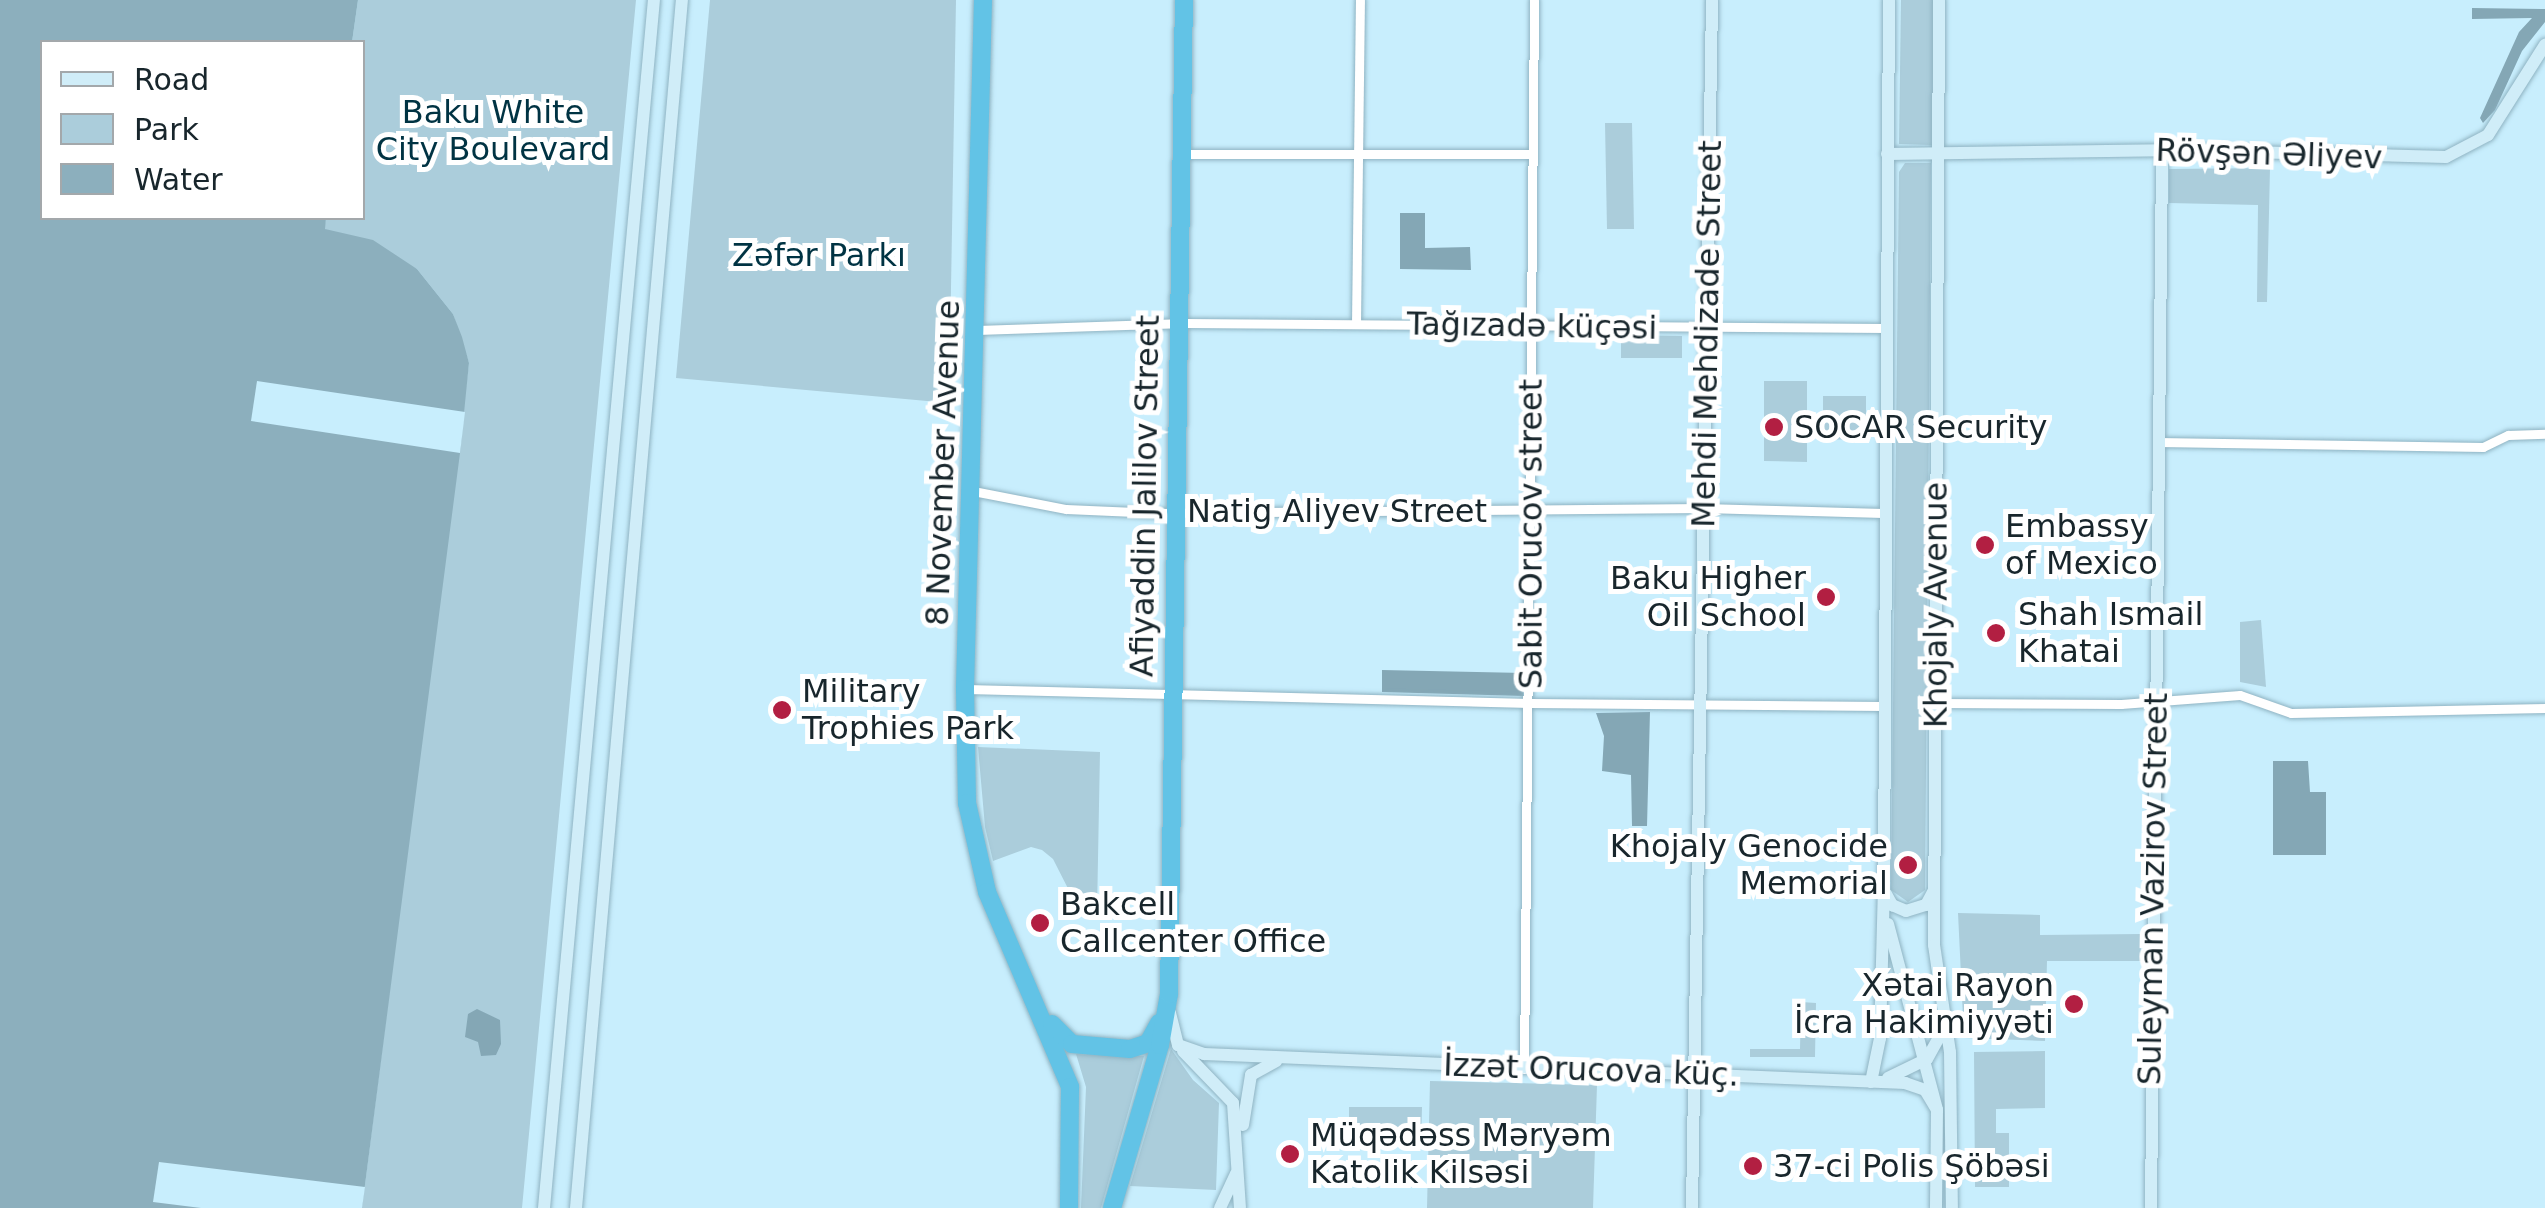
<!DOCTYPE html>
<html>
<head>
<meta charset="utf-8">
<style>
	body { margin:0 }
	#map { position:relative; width:2545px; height:1208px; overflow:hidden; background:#c8eefd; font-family:"DejaVu Sans",sans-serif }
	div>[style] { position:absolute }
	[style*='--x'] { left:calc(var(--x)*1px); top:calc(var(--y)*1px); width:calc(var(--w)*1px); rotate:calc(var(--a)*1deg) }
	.green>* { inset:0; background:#abcddb }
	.forest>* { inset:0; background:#84a7b5 }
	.water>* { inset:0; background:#8cafbd }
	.pier>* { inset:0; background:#c8eefd }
	.roads { filter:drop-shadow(0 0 2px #8fb3c2) drop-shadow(0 0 2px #8fb3c2) }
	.street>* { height:9px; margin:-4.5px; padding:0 4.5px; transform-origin:4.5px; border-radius:4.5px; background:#fff }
	.secondary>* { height:12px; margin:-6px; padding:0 6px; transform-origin:6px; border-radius:6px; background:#d0edf8 }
	.highway>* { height:18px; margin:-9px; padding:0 9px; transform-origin:9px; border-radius:9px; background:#62c3e6 }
	.dots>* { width:28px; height:28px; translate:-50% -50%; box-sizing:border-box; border:5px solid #fff; border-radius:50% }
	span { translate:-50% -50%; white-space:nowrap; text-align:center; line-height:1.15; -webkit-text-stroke:10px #fff; paint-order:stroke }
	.park-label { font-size:32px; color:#003343 }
	.street-label { font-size:32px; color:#18262c }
	.poi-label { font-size:32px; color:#18262c }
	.left { translate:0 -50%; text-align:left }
	.right { translate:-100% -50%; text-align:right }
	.legend { position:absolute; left:40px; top:40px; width:325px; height:180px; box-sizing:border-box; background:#fff; border:2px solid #a3a8ab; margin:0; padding:12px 18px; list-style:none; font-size:30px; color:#18262c }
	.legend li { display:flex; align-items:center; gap:20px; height:50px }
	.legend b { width:50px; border:2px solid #a3a8ab }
</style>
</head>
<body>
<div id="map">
	<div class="green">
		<div style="clip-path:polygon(358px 0,636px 0,522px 1208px,362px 1208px,469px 363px,453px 314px,417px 269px,324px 229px,326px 218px,362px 218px,362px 42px,352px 42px)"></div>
		<div style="clip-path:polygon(710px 0,956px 0,949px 403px,676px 378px)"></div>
		<div style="clip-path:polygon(1901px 0,1934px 0,1932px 145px,1899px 144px)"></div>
		<div style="clip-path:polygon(1605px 123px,1632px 123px,1634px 229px,1607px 229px)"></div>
		<div style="clip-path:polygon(1905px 163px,1931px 163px,1925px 890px,1908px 902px,1891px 890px,1899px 172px)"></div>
		<div style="clip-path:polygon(2270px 168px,2267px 302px,2257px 302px,2258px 205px,2169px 203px,2169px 169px)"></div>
		<div style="clip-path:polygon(1621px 335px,1682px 336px,1682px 358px,1621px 358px)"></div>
		<div style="clip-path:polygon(1764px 381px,1807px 381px,1807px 462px,1764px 461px)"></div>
		<div style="clip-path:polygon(1823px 396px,1866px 396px,1866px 439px,1823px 440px)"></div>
		<div style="clip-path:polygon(2261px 620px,2266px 687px,2240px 682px,2240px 622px)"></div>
		<div style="clip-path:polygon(978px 747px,1100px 752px,1097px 912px,1083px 918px,1053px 859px,1042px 850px,1031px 847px,993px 861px,985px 827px)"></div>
		<div style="clip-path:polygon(1958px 913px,2040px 915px,2040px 935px,2141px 934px,2141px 961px,2047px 961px,2045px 1041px,1964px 1038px)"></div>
		<div style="clip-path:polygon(1801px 1002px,1816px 1003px,1815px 1057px,1750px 1057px,1750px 1049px,1800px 1049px)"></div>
		<div style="clip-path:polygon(1171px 1049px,1193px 1080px,1219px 1103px,1216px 1190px,1130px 1186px)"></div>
		<div style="clip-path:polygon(2045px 1051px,2045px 1108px,1996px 1109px,1996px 1133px,2009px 1133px,2009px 1187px,1975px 1187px,1974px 1052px)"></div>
		<div style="clip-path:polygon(1076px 1054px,1144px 1056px,1101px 1208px,1081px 1208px,1086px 1087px)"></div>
		<div style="clip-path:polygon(1430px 1081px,1597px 1085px,1593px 1208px,1427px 1208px)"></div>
		<div style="clip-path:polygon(1349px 1107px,1422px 1107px,1421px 1145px,1349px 1145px)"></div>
	</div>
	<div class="forest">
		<div style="clip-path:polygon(2472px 8px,2545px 9px,2545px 22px,2522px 51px,2495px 110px,2483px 123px,2480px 118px,2519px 32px,2532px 18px,2472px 19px)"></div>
		<div style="clip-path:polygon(1400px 213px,1425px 213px,1425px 248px,1470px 247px,1471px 270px,1400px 269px)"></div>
		<div style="clip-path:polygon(1382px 670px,1524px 673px,1523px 696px,1382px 692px)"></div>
		<div style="clip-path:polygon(1650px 712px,1647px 826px,1632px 826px,1631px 775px,1602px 771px,1604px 736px,1596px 713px)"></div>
		<div style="clip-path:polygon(2273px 761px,2308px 761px,2310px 792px,2326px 792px,2326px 855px,2273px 855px)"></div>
		<div style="clip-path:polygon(477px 1009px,500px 1020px,501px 1044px,496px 1055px,481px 1056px,478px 1042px,465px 1037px,468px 1014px)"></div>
	</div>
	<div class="water">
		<div style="clip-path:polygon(0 0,358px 0,352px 42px,42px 42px,42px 218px,326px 218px,325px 229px,373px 240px,417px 269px,453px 314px,462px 337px,469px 363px,460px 453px,362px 1208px,0 1208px)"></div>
	</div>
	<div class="pier">
		<div style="clip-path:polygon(257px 381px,465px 412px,460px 453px,251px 421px)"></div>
		<div style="clip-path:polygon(159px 1162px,365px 1187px,362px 1208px,201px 1208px,153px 1202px)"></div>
	</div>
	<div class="roads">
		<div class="street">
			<div style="--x:1180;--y:154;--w:352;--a:0"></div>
			<div style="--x:1356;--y:324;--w:324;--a:-89.3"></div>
			<div style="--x:977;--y:330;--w:208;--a:-1.9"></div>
			<div style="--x:1185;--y:323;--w:701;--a:0.41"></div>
			<div style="--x:2158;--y:442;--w:325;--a:0.9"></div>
			<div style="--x:2483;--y:447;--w:28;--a:-26"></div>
			<div style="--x:2508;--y:435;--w:37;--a:-2"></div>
			<div style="--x:973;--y:491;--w:95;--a:11"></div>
			<div style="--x:1066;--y:509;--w:92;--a:2.5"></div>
			<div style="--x:1158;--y:513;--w:546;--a:-0.52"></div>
			<div style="--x:1704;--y:508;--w:179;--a:1.6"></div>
			<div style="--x:966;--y:689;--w:564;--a:1.42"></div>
			<div style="--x:1530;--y:703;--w:353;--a:0.5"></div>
			<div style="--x:1936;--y:703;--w:185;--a:0.3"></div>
			<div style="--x:2121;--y:704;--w:119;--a:-4.3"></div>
			<div style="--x:2240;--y:695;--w:54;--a:19.4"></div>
			<div style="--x:2291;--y:713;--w:254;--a:-1.1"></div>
			<div style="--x:1524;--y:1069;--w:1069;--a:-89.46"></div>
		</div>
		<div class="secondary">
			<div style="--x:1939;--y:0;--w:945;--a:90.3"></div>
			<div style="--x:1934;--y:945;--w:108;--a:81.5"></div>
			<div style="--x:1950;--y:1052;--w:156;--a:89.3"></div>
			<div style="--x:1887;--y:154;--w:275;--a:-0.8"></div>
			<div style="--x:2162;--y:150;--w:284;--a:1.4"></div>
			<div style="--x:2446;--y:157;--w:47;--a:-27.6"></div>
			<div style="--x:2488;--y:135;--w:107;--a:-57.7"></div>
			<div style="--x:1886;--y:894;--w:13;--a:61"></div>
			<div style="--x:1892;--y:905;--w:15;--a:23"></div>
			<div style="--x:1906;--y:911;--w:21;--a:-17"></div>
			<div style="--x:1926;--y:905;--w:15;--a:-62"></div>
			<div style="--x:1888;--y:924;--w:192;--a:75.2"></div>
			<div style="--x:1937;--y:1110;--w:98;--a:90.6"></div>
			<div style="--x:1170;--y:1013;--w:33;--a:76"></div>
			<div style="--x:1178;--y:1045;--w:28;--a:19"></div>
			<div style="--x:1204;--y:1054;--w:702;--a:2.37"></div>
			<div style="--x:1905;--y:1083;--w:21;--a:19"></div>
			<div style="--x:1925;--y:1090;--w:23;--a:59"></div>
			<div style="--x:1183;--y:1051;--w:72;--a:46.1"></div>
			<div style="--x:1233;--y:1103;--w:105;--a:86.2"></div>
			<div style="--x:1888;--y:1078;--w:43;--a:-26"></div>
			<div style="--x:1927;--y:1059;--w:23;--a:-61"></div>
			<div style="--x:1938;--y:1039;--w:18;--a:-81"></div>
			<div style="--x:1871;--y:1082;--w:45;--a:-78.4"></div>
			<div style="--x:1880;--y:1038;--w:156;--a:-88.5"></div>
			<div style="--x:1884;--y:882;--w:882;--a:-89.68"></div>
			<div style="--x:1243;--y:1125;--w:51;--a:-80.9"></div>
			<div style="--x:1251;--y:1075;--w:29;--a:-29"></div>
			<div style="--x:544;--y:1208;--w:1213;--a:-84.8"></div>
			<div style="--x:576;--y:1208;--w:1213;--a:-84.99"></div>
			<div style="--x:1220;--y:1208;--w:38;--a:-65"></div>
			<div style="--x:1692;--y:1208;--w:1208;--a:-89.05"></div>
			<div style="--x:2151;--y:1208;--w:1058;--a:-89.4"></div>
		</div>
		<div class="highway">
			<div style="--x:983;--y:0;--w:689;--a:91.5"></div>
			<div style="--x:965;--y:689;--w:114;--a:89"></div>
			<div style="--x:967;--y:803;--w:91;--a:77.3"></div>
			<div style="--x:987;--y:892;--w:212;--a:66.9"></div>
			<div style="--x:1070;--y:1087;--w:121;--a:90.5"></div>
			<div style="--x:1052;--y:1024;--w:28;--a:45"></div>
			<div style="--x:1072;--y:1044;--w:58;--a:4.9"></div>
			<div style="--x:1130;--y:1049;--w:19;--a:-18"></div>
			<div style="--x:1148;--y:1043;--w:23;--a:-61"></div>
			<div style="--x:1112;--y:1208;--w:170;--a:-73.6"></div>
			<div style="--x:1160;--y:1045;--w:52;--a:-80"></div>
			<div style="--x:1169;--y:994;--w:994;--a:-89.14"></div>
		</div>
	</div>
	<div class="dots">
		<div style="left:1774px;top:427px;background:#b21f42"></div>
		<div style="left:1985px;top:545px;background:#b21f42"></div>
		<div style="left:1826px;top:597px;background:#b21f42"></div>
		<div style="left:1996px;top:633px;background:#b21f42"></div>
		<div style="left:782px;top:710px;background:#b21f42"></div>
		<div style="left:1908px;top:865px;background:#b21f42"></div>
		<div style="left:1040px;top:923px;background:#b21f42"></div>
		<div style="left:2074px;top:1004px;background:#b21f42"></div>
		<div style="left:1290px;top:1154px;background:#b21f42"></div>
		<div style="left:1753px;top:1166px;background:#b21f42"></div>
	</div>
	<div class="park-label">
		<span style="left:493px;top:131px">Baku White<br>City Boulevard</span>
		<span style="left:819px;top:255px">Zəfər Parkı</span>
	</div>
	<div class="street-label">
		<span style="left:2269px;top:154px;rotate:2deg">Rövşən Əliyev</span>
		<span style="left:1532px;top:326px;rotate:1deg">Tağızadə küçəsi</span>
		<span style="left:1707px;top:334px;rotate:-89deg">Mehdi Mehdizade Street</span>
		<span style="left:943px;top:463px;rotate:-88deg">8 November Avenue</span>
		<span style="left:1145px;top:496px;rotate:-89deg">Afiyaddin Jalilov Street</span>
		<span style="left:1337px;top:511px">Natig Aliyev Street</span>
		<span style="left:1531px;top:534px;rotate:-90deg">Sabit Orucov street</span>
		<span style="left:1936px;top:605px;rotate:-90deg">Khojaly Avenue</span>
		<span style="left:2153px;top:889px;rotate:-89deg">Suleyman Vazirov Street</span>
		<span style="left:1591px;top:1070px;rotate:2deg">İzzət Orucova küç.</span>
	</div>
	<div class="poi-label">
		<span class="left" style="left:1794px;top:427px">SOCAR Security</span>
		<span class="left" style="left:2005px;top:545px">Embassy<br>of Mexico</span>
		<span class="right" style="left:1806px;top:597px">Baku Higher<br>Oil School</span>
		<span class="left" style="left:2018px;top:633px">Shah Ismail<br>Khatai</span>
		<span class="left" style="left:802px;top:710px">Military<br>Trophies Park</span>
		<span class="right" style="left:1888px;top:865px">Khojaly Genocide<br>Memorial</span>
		<span class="left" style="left:1060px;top:923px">Bakcell<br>Callcenter Office</span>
		<span class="right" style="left:2054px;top:1004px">Xətai Rayon<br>İcra Hakimiyyəti</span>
		<span class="left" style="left:1310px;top:1154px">Müqədəss Məryəm<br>Katolik Kilsəsi</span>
		<span class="left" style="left:1773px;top:1166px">37-ci Polis Şöbəsi</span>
	</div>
	<ul class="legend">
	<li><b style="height:12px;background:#d0edf8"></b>Road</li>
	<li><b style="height:28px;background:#abcddb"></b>Park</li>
	<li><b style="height:28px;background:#8cafbd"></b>Water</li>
	</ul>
</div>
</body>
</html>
